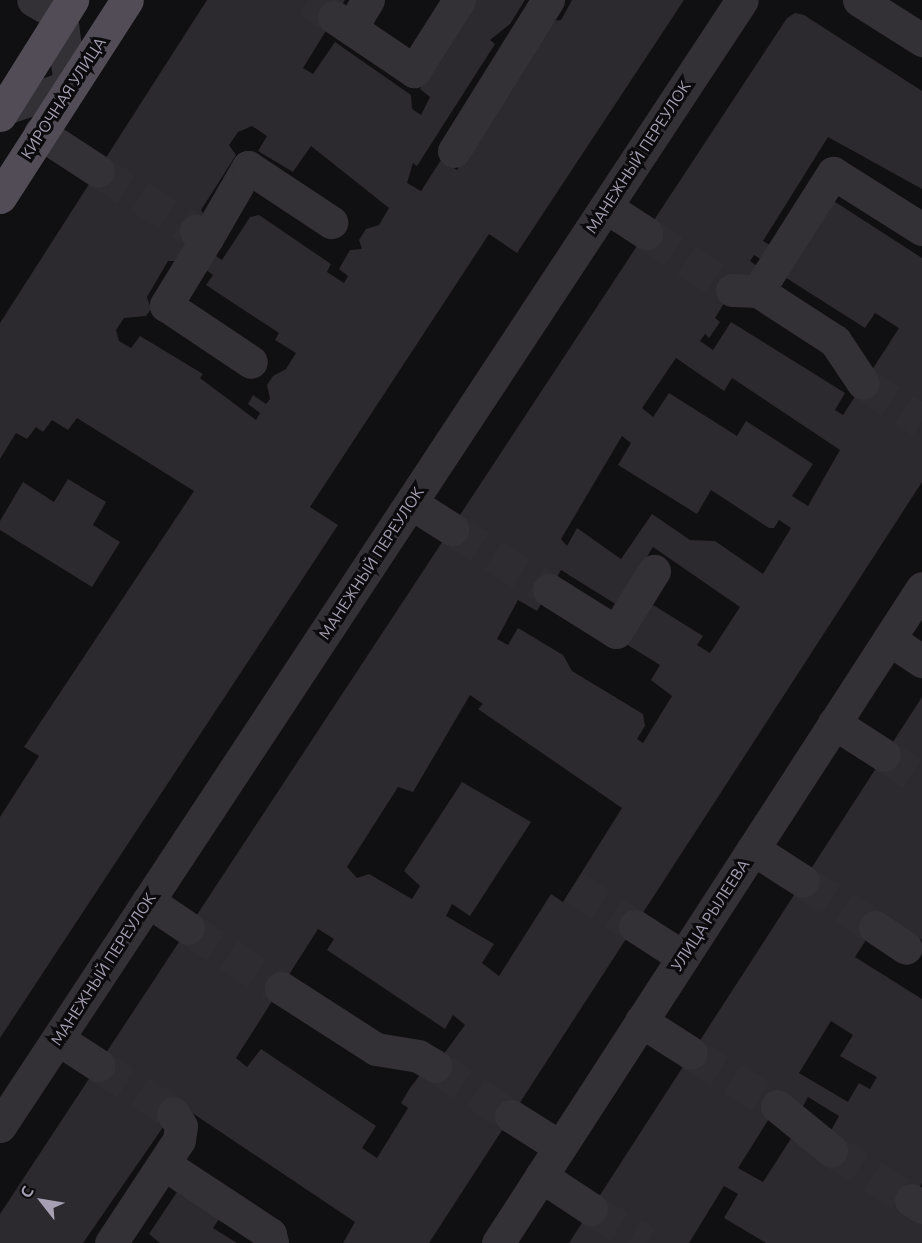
<!DOCTYPE html>
<html>
<head>
<meta charset="utf-8">
<style>
	body { margin:0 }
	#map { position:relative; width:922px; height:1243px; overflow:hidden; background:#100f11; font-family:Ubuntu,sans-serif }
	div>[style] { position:absolute }
	[style*='--x'] { left:calc(var(--x)*1px); top:calc(var(--y)*1px); width:calc(var(--w)*1px); rotate:calc(var(--a)*1deg) }
	.building>* { inset:0; background:#2c2a2e }
	.minor-tunnel>* { height:33px; margin-top:-16.5px; transform-origin:0; background:repeating-linear-gradient(90deg,#2e2c31 0 33px,transparent 0 49px) }
	.minor>* { height:33px; margin:-16.5px; padding:0 16.5px; transform-origin:16.5px; border-radius:16.5px; background:#333036 }
	.major>* { height:33px; margin:-16.5px; padding:0 16.5px; transform-origin:16.5px; border-radius:16.5px; background:#514c55 }
	span { translate:-50% -50%; white-space:nowrap; text-align:center; line-height:1.15; -webkit-text-stroke:6px #0b0a0c; paint-order:stroke }
	.street-label { font-size:16px; color:#a79fb3 }
	.north { position:absolute; left:12px; top:1171px; width:60px; height:60px; -webkit-text-stroke:4px #0b0a0c; paint-order:stroke; rotate:301deg; font-size:16px; font-weight:700; line-height:24px; text-align:center; color:#a79fb3 }
	.north::after { content:''; display:block; margin:auto; width:21px; height:27px; background:#a79fb3; clip-path:polygon(50% 0,100% 100%,50% 72%,0 100%) }
</style>
</head>
<body>
<div id="map">
	<div class="building">
		<div style="clip-path:polygon(evenodd,207px 0,345px 0,303px 68px,313px 74px,335px 42px,411px 95px,412px 109px,421px 115px,430px 97px,420px 89px,472px 0,525px 0,510px 24px,490px 40px,495px 44px,417px 166px,413px 163px,407px 183px,421px 191px,441px 160px,457px 170px,553px 21px,561px 20px,572px 0,684px 0,517px 253px,489px 234px,310px 507px,338px 525px,0 1038px,0 817px,39px 756px,24px 747px,194px 491px,77px 418px,68px 430px,52px 420px,43px 432px,36px 427px,27px 439px,16px 433px,0 459px,0 323px,207px 0,252px 126px,267px 136px,258px 151px,293px 172px,311px 146px,389px 208px,379px 225px,366px 229px,359px 240px,362px 249px,350px 250px,339px 269px,348px 276px,344px 283px,327px 272px,331px 264px,259px 215px,250px 217px,222px 260px,213px 254px,205px 269px,213px 275px,206px 285px,279px 333px,275px 340px,296px 353px,286px 369px,273px 376px,267px 385px,270px 399px,266px 404px,253px 395px,248px 404px,260px 413px,256px 420px,200px 378px,203px 374px,140px 336px,131px 348px,119px 341px,116px 330px,124px 318px,146px 316px,151px 309px,147px 297px,168px 261px,177px 261px,205px 217px,201px 210px,236px 155px,229px 145px,238px 132px,252px 126px)"></div>
		<div style="clip-path:polygon(evenodd,795px 13px,804px 15px,922px 91px,922px 189px,828px 137px,763px 241px,770px 245px,762px 260px,754px 255px,750px 261px,757px 266px,744px 284px,738px 280px,715px 318px,720px 322px,709px 338px,705px 334px,700px 341px,713px 350px,731px 322px,845px 393px,835px 410px,843px 415px,899px 328px,875px 313px,865px 328px,780px 274px,829px 198px,922px 258px,922px 482px,810px 655px,429px 1243px,343px 1243px,355px 1222px,179px 1104px,83px 1243px,0 1243px,0 1214px,787px 18px,795px 13px,676px 358px,724px 391px,732px 378px,840px 450px,808px 506px,792px 496px,813px 464px,746px 421px,737px 436px,669px 393px,653px 417px,642px 408px,676px 358px,795px 13px,622px 436px,631px 443px,618px 465px,697px 514px,711px 490px,769px 528px,774px 528px,779px 520px,791px 528px,763px 574px,715px 541px,690px 540px,652px 514px,621px 559px,577px 528px,567px 546px,561px 539px,622px 436px,795px 13px,653px 547px,740px 607px,710px 653px,697px 645px,703px 636px,650px 603px,626px 644px,660px 665px,651px 680px,672px 696px,643px 743px,637px 739px,645px 726px,643px 714px,572px 671px,563px 655px,518px 628px,508px 645px,497px 639px,518px 600px,537px 611px,561px 570px,617px 605px,653px 547px,795px 13px,470px 695px,483px 704px,478px 709px,622px 808px,563px 902px,551px 894px,499px 976px,482px 963px,494px 944px,446px 916px,452px 904px,470px 916px,531px 822px,462px 782px,404px 871px,420px 886px,412px 899px,369px 874px,357px 878px,347px 867px,398px 787px,413px 792px,470px 695px,795px 13px,318px 929px,334px 939px,327px 950px,445px 1029px,453px 1015px,465px 1025px,426px 1078px,420px 1075px,410px 1088px,401px 1103px,408px 1108px,377px 1158px,362px 1148px,376px 1126px,261px 1049px,247px 1067px,236px 1058px,318px 929px)"></div>
		<div style="clip-path:polygon(68px 479px,106px 502px,93px 525px,120px 542px,92px 587px,0 530px,0 521px,23px 482px,54px 502px)"></div>
		<div style="clip-path:polygon(evenodd,922px 697px,922px 940px,882px 915px,855px 957px,922px 999px,922px 1183px,905px 1211px,922px 1221px,922px 1243px,766px 1243px,724px 1218px,738px 1194px,724px 1186px,689px 1243px,569px 1243px,922px 697px,831px 1021px,853px 1035px,840px 1056px,877px 1077px,870px 1089px,859px 1083px,848px 1102px,799px 1073px,831px 1021px,922px 697px,808px 1097px,839px 1116px,829px 1134px,792px 1137px,763px 1182px,738px 1168px,777px 1106px,802px 1108px,808px 1097px)"></div>
		<div style="clip-path:polygon(177px 1192px,219px 1219px,213px 1228px,237px 1243px,160px 1243px,149px 1234px)"></div>
	</div>
	<div class="minor-tunnel">
		<div style="--x:308;--y:0;--w:31;--a:33"></div>
		<div style="--x:98;--y:171;--w:115;--a:31.5"></div>
		<div style="--x:646;--y:233;--w:103;--a:33.5"></div>
		<div style="--x:863;--y:383;--w:70;--a:32.8"></div>
		<div style="--x:452;--y:529;--w:115;--a:32.2"></div>
		<div style="--x:884;--y:755;--w:45;--a:33.3"></div>
		<div style="--x:803;--y:881;--w:85;--a:32.6"></div>
		<div style="--x:573;--y:886;--w:74;--a:32.8"></div>
		<div style="--x:188;--y:928;--w:111;--a:32.8"></div>
		<div style="--x:691;--y:1053;--w:101;--a:31.6"></div>
		<div style="--x:98;--y:1065;--w:89;--a:32.6"></div>
		<div style="--x:435;--y:1066;--w:91;--a:33.3"></div>
		<div style="--x:831;--y:1150;--w:94;--a:32"></div>
		<div style="--x:591;--y:1209;--w:65;--a:31.7"></div>
	</div>
	<div class="minor">
		<div style="--x:859;--y:0;--w:75;--a:32.4"></div>
		<div style="--x:334;--y:17;--w:97;--a:34"></div>
		<div style="--x:414;--y:71;--w:84;--a:-57.6"></div>
		<div style="--x:351;--y:28;--w:33;--a:-59"></div>
		<div style="--x:0;--y:105;--w:6;--a:31"></div>
		<div style="--x:5;--y:108;--w:69;--a:-18.7"></div>
		<div style="--x:70;--y:86;--w:71;--a:-97.3"></div>
		<div style="--x:61;--y:16;--w:32;--a:-150"></div>
		<div style="--x:40;--y:133;--w:69;--a:33.2"></div>
		<div style="--x:454;--y:151;--w:178;--a:-58.1"></div>
		<div style="--x:606;--y:207;--w:48;--a:33"></div>
		<div style="--x:196;--y:231;--w:13;--a:32"></div>
		<div style="--x:207;--y:238;--w:82;--a:-60"></div>
		<div style="--x:248;--y:167;--w:100;--a:33.5"></div>
		<div style="--x:207;--y:238;--w:79;--a:121.5"></div>
		<div style="--x:166;--y:305;--w:102;--a:33.8"></div>
		<div style="--x:732;--y:290;--w:26;--a:2"></div>
		<div style="--x:758;--y:291;--w:92;--a:33"></div>
		<div style="--x:835;--y:341;--w:50;--a:56.3"></div>
		<div style="--x:758;--y:291;--w:140;--a:-57.6"></div>
		<div style="--x:833;--y:173;--w:105;--a:32.2"></div>
		<div style="--x:411;--y:503;--w:49;--a:32.4"></div>
		<div style="--x:549;--y:590;--w:79;--a:32.1"></div>
		<div style="--x:616;--y:632;--w:72;--a:-58.1"></div>
		<div style="--x:889;--y:639;--w:40;--a:34"></div>
		<div style="--x:834;--y:723;--w:59;--a:32.6"></div>
		<div style="--x:753;--y:849;--w:59;--a:32.6"></div>
		<div style="--x:148;--y:901;--w:48;--a:34"></div>
		<div style="--x:635;--y:926;--w:57;--a:32.9"></div>
		<div style="--x:875;--y:927;--w:37;--a:34"></div>
		<div style="--x:281;--y:988;--w:113;--a:32.7"></div>
		<div style="--x:376;--y:1049;--w:43;--a:9.5"></div>
		<div style="--x:418;--y:1056;--w:20;--a:30"></div>
		<div style="--x:641;--y:1021;--w:59;--a:32.6"></div>
		<div style="--x:58;--y:1039;--w:48;--a:33"></div>
		<div style="--x:777;--y:1106;--w:70;--a:39.2"></div>
		<div style="--x:511;--y:1116;--w:58;--a:32.3"></div>
		<div style="--x:0;--y:1126;--w:1348;--a:-56.62"></div>
		<div style="--x:164;--y:1164;--w:127;--a:33.4"></div>
		<div style="--x:270;--y:1234;--w:9;--a:77"></div>
		<div style="--x:541;--y:1176;--w:60;--a:33.4"></div>
		<div style="--x:911;--y:1200;--w:13;--a:32"></div>
		<div style="--x:111;--y:1243;--w:123;--a:-56.6"></div>
		<div style="--x:179;--y:1140;--w:14;--a:-82"></div>
		<div style="--x:181;--y:1126;--w:15;--a:-122"></div>
		<div style="--x:498;--y:1243;--w:780;--a:-57.08"></div>
	</div>
	<div class="major">
		<div style="--x:0;--y:115;--w:136;--a:-57.9"></div>
		<div style="--x:0;--y:197;--w:234;--a:-57.2"></div>
	</div>
	<div class="street-label">
		<span style="left:63px;top:98px;rotate:-57deg">КИРОЧНАЯ УЛИЦА</span>
		<span style="left:638px;top:157px;rotate:-57deg">МАНЕЖНЫЙ ПЕРЕУЛОК</span>
		<span style="left:371px;top:563px;rotate:-57deg">МАНЕЖНЫЙ ПЕРЕУЛОК</span>
		<span style="left:710px;top:915px;rotate:-57deg">УЛИЦА РЫЛЕЕВА</span>
		<span style="left:103px;top:969px;rotate:-57deg">МАНЕЖНЫЙ ПЕРЕУЛОК</span>
	</div>
	<div class="north">С</div>
</div>
</body>
</html>
